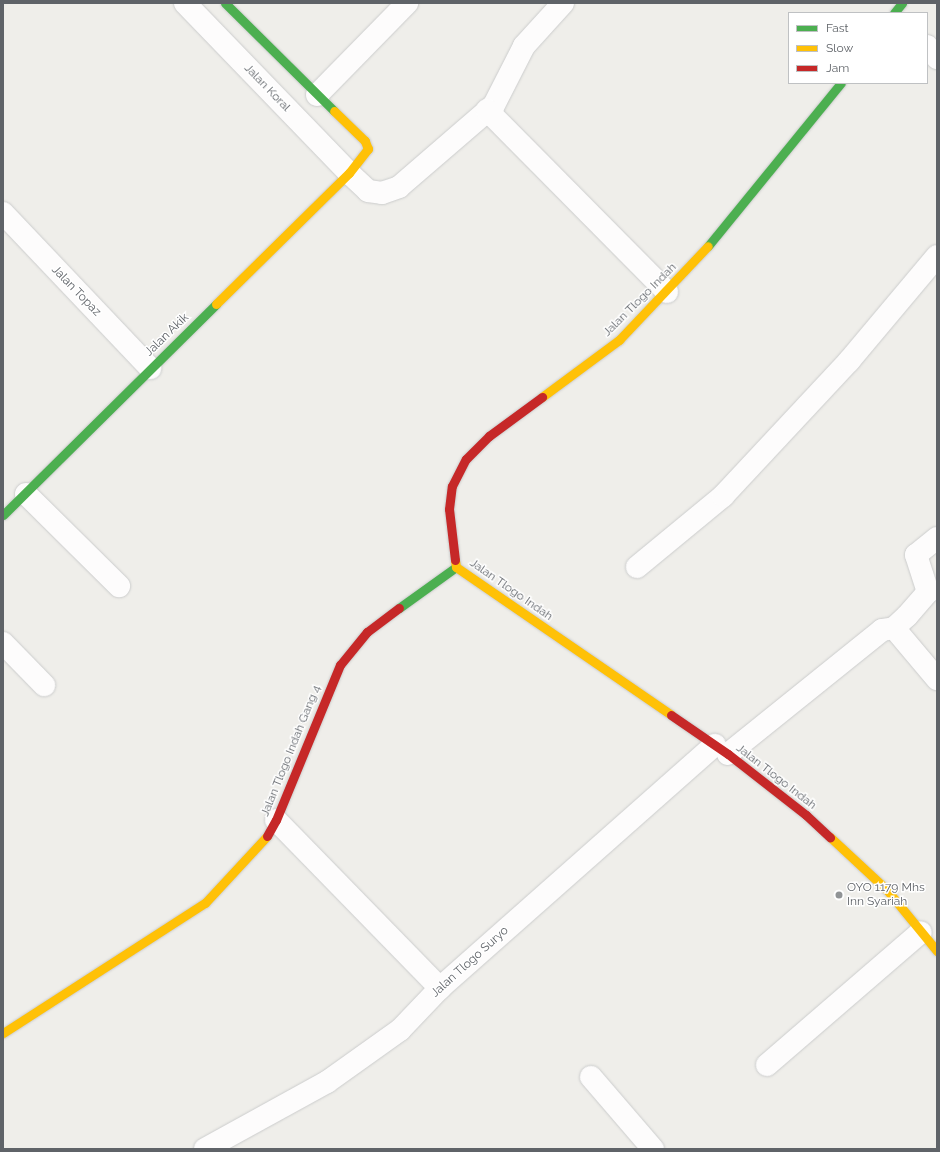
<!DOCTYPE html>
<html>
<head>
<meta charset="utf-8">
<style>
	body { margin:0 }
	#map { position:relative; width:940px; height:1152px; overflow:hidden; background:#efeeea; font-family:Raleway,sans-serif }
	div>[style] { position:absolute }
	[style*='--x'] { left:calc(var(--x)*1px); top:calc(var(--y)*1px); width:calc(var(--w)*1px); rotate:calc(var(--a)*1deg) }
	.roads { filter:drop-shadow(0 0 1px #cbcccc) drop-shadow(0 0 1px #cbcccc) }
	.street>* { height:22px; margin:-11px; padding:0 11px; transform-origin:11px; border-radius:11px; background:#fdfcfc }
	.fast>* { height:9px; margin:-4.5px; padding:0 4.5px; transform-origin:4.5px; border-radius:4.5px; background:#4caf50 }
	.slow>* { height:9px; margin:-4.5px; padding:0 4.5px; transform-origin:4.5px; border-radius:4.5px; background:#ffc107 }
	.jam>* { height:9px; margin:-4.5px; padding:0 4.5px; transform-origin:4.5px; border-radius:4.5px; background:#c62828 }
	.dots>* { width:11px; height:11px; translate:-50% -50%; box-sizing:border-box; border:2px solid #fff; border-radius:50% }
	span { translate:-50% -50%; white-space:nowrap; text-align:center; line-height:1.15; -webkit-text-stroke:3px #fff; paint-order:stroke }
	.street-label { font-size:12px; color:#5f6368 }
	.poi-label { font-size:12px; color:#5f6368 }
	.left { translate:0 -50%; text-align:left }
	.frame { position:absolute; inset:0; border:4px solid #5f6368; pointer-events:none }
	.legend { position:absolute; left:788px; top:12px; width:140px; height:72px; box-sizing:border-box; background:#fff; border:1px solid #bfc1c3; margin:0; padding:5px 7px; list-style:none; font-size:12px; color:#5f6368 }
	.legend li { display:flex; align-items:center; gap:8px; height:20px }
	.legend b { width:20px; border:1px solid #bfc1c3 }
</style>
</head>
<body>
<div id="map">
	<div class="roads">
		<div class="street">
			<div style="--x:185;--y:3;--w:236;--a:46"></div>
			<div style="--x:349;--y:173;--w:26;--a:43"></div>
			<div style="--x:368;--y:191;--w:14;--a:8"></div>
			<div style="--x:382;--y:193;--w:18;--a:-19"></div>
			<div style="--x:399;--y:187;--w:125;--a:-40.8"></div>
			<div style="--x:494;--y:105;--w:66;--a:-63"></div>
			<div style="--x:524;--y:46;--w:58;--a:-47.8"></div>
			<div style="--x:927;--y:46;--w:16;--a:50"></div>
			<div style="--x:317;--y:95;--w:129;--a:-45.6"></div>
			<div style="--x:487;--y:110;--w:256;--a:45.3"></div>
			<div style="--x:3;--y:213;--w:214;--a:46.5"></div>
			<div style="--x:26;--y:494;--w:131;--a:44.7"></div>
			<div style="--x:637;--y:567;--w:112;--a:-39.5"></div>
			<div style="--x:723;--y:496;--w:185;--a:-47"></div>
			<div style="--x:849;--y:361;--w:137;--a:-50"></div>
			<div style="--x:894;--y:628;--w:67;--a:49.9"></div>
			<div style="--x:3;--y:643;--w:59;--a:45.7"></div>
			<div style="--x:728;--y:754;--w:198;--a:-38.8"></div>
			<div style="--x:882;--y:630;--w:12;--a:-9"></div>
			<div style="--x:894;--y:628;--w:18;--a:-43"></div>
			<div style="--x:907;--y:616;--w:32;--a:-49"></div>
			<div style="--x:928;--y:592;--w:39;--a:-108"></div>
			<div style="--x:916;--y:555;--w:27;--a:-39"></div>
			<div style="--x:276;--y:820;--w:235;--a:45.7"></div>
			<div style="--x:767;--y:1065;--w:203;--a:-40.8"></div>
			<div style="--x:591;--y:1077;--w:95;--a:49.3"></div>
			<div style="--x:205;--y:1149;--w:139;--a:-28.8"></div>
			<div style="--x:327;--y:1082;--w:90;--a:-35.5"></div>
			<div style="--x:400;--y:1030;--w:58;--a:-46.4"></div>
			<div style="--x:440;--y:988;--w:367;--a:-41.5"></div>
		</div>
		<div class="fast">
			<div style="--x:225;--y:3;--w:153;--a:44.7"></div>
			<div style="--x:894;--y:13;--w:13;--a:-51"></div>
			<div style="--x:708;--y:246;--w:210;--a:-50.8"></div>
			<div style="--x:3;--y:515;--w:300;--a:-44.7"></div>
			<div style="--x:399;--y:608;--w:70;--a:-35.7"></div>
		</div>
		<div class="slow">
			<div style="--x:216;--y:304;--w:187;--a:-44.6"></div>
			<div style="--x:349;--y:173;--w:31;--a:-52"></div>
			<div style="--x:368;--y:149;--w:9;--a:-111"></div>
			<div style="--x:365;--y:141;--w:43;--a:-135.9"></div>
			<div style="--x:542;--y:397;--w:96;--a:-36.5"></div>
			<div style="--x:619;--y:340;--w:129;--a:-46.6"></div>
			<div style="--x:455;--y:560;--w:7;--a:82"></div>
			<div style="--x:456;--y:567;--w:261;--a:34.5"></div>
			<div style="--x:830;--y:837;--w:78;--a:42.9"></div>
			<div style="--x:887;--y:890;--w:79;--a:50.7"></div>
			<div style="--x:3;--y:1033;--w:240;--a:-32.8"></div>
			<div style="--x:205;--y:903;--w:91;--a:-47.2"></div>
		</div>
		<div class="jam">
			<div style="--x:455;--y:560;--w:51;--a:-96.7"></div>
			<div style="--x:449;--y:509;--w:23;--a:-83"></div>
			<div style="--x:452;--y:486;--w:30;--a:-63"></div>
			<div style="--x:466;--y:459;--w:33;--a:-45"></div>
			<div style="--x:489;--y:436;--w:66;--a:-36.3"></div>
			<div style="--x:671;--y:715;--w:69;--a:34.4"></div>
			<div style="--x:728;--y:754;--w:99;--a:38"></div>
			<div style="--x:806;--y:815;--w:33;--a:43"></div>
			<div style="--x:267;--y:836;--w:18;--a:-61"></div>
			<div style="--x:276;--y:820;--w:168;--a:-67.6"></div>
			<div style="--x:340;--y:665;--w:43;--a:-50.7"></div>
			<div style="--x:367;--y:632;--w:40;--a:-37"></div>
		</div>
	</div>
	<div class="dots">
		<div style="left:839px;top:895px;background:#919496"></div>
	</div>
	<div class="street-label">
		<span style="left:267px;top:88px;rotate:46deg">Jalan Koral</span>
		<span style="left:76px;top:291px;rotate:46deg">Jalan Topaz</span>
		<span style="left:640px;top:300px;rotate:-45deg">Jalan Tlogo Indah</span>
		<span style="left:167px;top:335px;rotate:-44deg">Jalan Akik</span>
		<span style="left:511px;top:590px;rotate:35deg">Jalan Tlogo Indah</span>
		<span style="left:291px;top:751px;rotate:-68deg">Jalan Tlogo Indah Gang 4</span>
		<span style="left:776px;top:777px;rotate:38deg">Jalan Tlogo Indah</span>
		<span style="left:470px;top:962px;rotate:-42deg">Jalan Tlogo Suryo</span>
	</div>
	<div class="poi-label">
		<span class="left" style="left:847px;top:895px">OYO 1179 Mhs<br>Inn Syariah</span>
	</div>
	<div class="frame"></div>
	<ul class="legend">
	<li><b style="height:5px;background:#4caf50"></b>Fast</li>
	<li><b style="height:5px;background:#ffc107"></b>Slow</li>
	<li><b style="height:5px;background:#c62828"></b>Jam</li>
	</ul>
</div>
</body>
</html>
